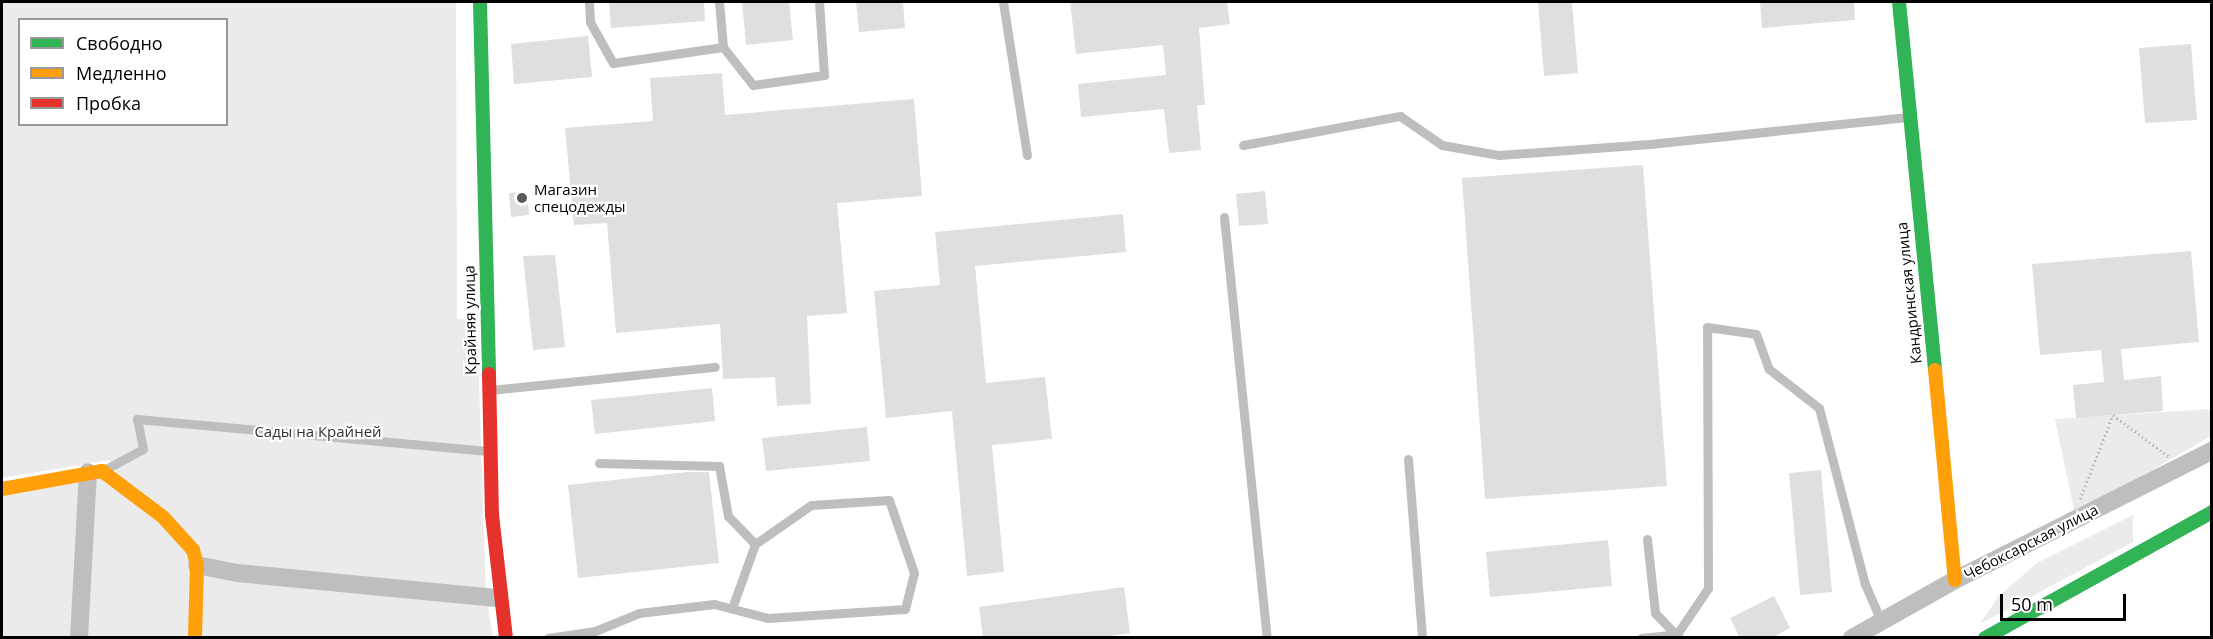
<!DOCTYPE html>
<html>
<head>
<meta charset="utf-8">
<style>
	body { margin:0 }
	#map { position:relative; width:2213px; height:639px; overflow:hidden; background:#fff; font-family:"Open Sans",sans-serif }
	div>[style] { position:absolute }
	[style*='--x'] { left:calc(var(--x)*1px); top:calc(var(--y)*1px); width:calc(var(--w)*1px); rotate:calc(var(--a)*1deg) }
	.green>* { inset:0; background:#ebebeb }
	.building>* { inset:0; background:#dfdfdf }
	.path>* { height:3px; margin-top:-1.5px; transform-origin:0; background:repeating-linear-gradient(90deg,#b9b9b9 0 1.5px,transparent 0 4.5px) }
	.lane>* { height:9px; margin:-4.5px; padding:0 4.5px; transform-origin:4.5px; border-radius:4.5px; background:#bebebe }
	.street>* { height:18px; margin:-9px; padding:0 9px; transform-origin:9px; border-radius:9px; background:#bebebe }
	.fast>* { height:14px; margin:-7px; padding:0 7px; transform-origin:7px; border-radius:7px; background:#30b455 }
	.slow>* { height:14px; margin:-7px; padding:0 7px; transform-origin:7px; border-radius:7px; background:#ff9f0a }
	.jam>* { height:14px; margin:-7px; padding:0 7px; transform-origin:7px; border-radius:7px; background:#e5322d }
	.dots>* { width:16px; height:16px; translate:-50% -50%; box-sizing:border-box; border:3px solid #fff; border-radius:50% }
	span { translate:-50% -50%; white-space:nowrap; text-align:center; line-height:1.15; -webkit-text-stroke:4.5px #fff; paint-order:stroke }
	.poi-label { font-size:15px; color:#000 }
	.left { translate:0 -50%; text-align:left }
	.street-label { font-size:15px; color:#000 }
	.park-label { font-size:15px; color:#323232 }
	.frame { position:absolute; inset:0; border:3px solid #000; pointer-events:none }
	.legend { position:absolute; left:18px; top:18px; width:210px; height:108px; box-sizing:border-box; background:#fff; border:2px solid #999; margin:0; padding:8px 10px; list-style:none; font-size:18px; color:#000 }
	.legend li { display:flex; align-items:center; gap:12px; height:30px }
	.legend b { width:30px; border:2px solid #999 }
	.scale { position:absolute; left:2000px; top:594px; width:126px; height:27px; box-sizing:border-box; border:3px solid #000; border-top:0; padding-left:8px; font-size:18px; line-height:21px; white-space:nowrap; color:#000; -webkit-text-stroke:4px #fff; paint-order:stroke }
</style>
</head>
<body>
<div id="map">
	<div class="green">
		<div style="clip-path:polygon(evenodd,2px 2px,456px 2px,457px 319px,477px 320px,486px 595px,493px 637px,203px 637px,192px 546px,193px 637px,2px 637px,2px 488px,102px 474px,132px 498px,109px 460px,2px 478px,2px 2px,20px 20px,226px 20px,226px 124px,20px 124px,20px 20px)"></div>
		<div style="clip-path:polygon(2211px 409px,2211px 436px,2075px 515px,2055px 419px)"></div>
		<div style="clip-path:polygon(2133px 515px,2133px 542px,1980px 624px,1998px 597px,2037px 563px)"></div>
	</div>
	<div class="building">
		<div style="clip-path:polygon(609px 2px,704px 2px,705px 21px,611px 28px)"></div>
		<div style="clip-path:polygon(742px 2px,789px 2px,793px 40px,746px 45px)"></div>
		<div style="clip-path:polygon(856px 2px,903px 2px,905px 28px,859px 32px)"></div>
		<div style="clip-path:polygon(1070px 2px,1227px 2px,1230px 24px,1199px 28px,1205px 105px,1197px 105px,1201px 150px,1169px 153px,1164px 109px,1081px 117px,1078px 84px,1166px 75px,1163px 45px,1076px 54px)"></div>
		<div style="clip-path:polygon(1538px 2px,1572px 2px,1578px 73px,1544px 76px)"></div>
		<div style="clip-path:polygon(1760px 2px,1854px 2px,1855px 20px,1762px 28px)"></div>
		<div style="clip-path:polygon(588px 36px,592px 77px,514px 84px,511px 44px)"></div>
		<div style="clip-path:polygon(2191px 44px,2197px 120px,2145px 123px,2139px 48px)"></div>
		<div style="clip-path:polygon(722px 73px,725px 115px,914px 99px,922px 196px,837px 203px,847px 313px,807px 316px,811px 404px,777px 406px,775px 377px,723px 379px,720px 324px,616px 333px,607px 223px,574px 225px,565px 128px,653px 121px,650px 78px)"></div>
		<div style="clip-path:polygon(1643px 165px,1667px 486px,1485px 499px,1462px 178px)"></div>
		<div style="clip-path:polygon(527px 191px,529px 215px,511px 217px,509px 193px)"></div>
		<div style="clip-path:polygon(1265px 191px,1268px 224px,1239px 226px,1236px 194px)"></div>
		<div style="clip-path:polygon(1123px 214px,1126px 252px,975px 266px,986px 383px,1045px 377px,1052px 439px,992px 445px,1004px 572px,967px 576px,952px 411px,886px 418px,874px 291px,940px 285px,935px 232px)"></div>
		<div style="clip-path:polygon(2191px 251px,2199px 342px,2121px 349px,2124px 380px,2161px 376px,2163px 411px,2076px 418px,2073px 385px,2104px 382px,2101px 350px,2040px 355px,2032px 264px)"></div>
		<div style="clip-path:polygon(555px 255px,565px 347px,533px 350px,523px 256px)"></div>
		<div style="clip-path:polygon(712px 388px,715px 421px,595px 434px,591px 400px)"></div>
		<div style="clip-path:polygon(867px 427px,870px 461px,766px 471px,762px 438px)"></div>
		<div style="clip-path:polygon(1821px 470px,1832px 592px,1800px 595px,1789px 473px)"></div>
		<div style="clip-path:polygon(687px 472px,709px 472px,719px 563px,578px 578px,568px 485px)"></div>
		<div style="clip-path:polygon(1608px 540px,1612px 586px,1490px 597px,1486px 552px)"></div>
		<div style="clip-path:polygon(1124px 587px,1130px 633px,1096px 638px,983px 638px,979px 607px)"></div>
		<div style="clip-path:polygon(1774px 596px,1790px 628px,1771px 638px,1740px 638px,1730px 618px)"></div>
	</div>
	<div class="path">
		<div style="--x:2080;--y:499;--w:90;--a:-68.6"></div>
		<div style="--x:2113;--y:415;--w:69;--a:36.7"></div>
	</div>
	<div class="lane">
		<div style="--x:589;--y:2;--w:20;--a:87"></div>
		<div style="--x:590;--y:22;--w:47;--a:60.7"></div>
		<div style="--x:613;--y:63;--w:111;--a:-8.3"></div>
		<div style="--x:719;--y:2;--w:45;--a:84.9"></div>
		<div style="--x:723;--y:47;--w:48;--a:51.7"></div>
		<div style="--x:753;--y:85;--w:72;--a:-8"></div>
		<div style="--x:824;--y:75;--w:73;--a:-93.9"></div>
		<div style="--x:1003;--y:2;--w:155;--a:81.1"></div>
		<div style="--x:1243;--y:145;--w:160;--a:-10.5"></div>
		<div style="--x:1400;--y:116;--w:51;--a:34.6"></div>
		<div style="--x:1442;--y:145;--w:58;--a:10"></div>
		<div style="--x:1499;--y:155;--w:151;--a:-4.2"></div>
		<div style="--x:1650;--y:144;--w:259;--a:-6"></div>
		<div style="--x:1224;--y:217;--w:423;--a:84.2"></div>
		<div style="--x:491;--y:390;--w:225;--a:-5.9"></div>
		<div style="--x:1408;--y:459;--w:180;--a:85.5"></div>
		<div style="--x:104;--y:470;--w:44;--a:-28.3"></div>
		<div style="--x:143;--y:449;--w:31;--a:-101"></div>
		<div style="--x:137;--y:419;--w:352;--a:5.2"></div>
		<div style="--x:1647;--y:539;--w:74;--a:83.8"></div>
		<div style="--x:1655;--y:613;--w:35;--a:46"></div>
		<div style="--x:732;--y:608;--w:68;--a:-70.2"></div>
		<div style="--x:548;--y:638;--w:48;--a:-8.5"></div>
		<div style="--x:595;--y:631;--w:48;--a:-22.2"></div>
		<div style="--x:639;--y:613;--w:76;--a:-6.8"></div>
		<div style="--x:714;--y:604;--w:56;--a:14.5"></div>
		<div style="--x:768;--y:618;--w:137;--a:-3.8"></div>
		<div style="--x:905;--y:609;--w:37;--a:-76"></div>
		<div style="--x:914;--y:573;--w:77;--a:-108.9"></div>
		<div style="--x:889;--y:500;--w:78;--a:176.3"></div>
		<div style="--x:811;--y:505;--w:68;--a:145.1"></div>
		<div style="--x:755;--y:544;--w:39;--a:-134"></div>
		<div style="--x:728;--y:516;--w:51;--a:-100.2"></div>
		<div style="--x:719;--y:466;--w:120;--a:-178.6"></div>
		<div style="--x:1641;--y:638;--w:36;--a:-6"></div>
		<div style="--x:1677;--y:634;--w:55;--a:-56"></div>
		<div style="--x:1708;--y:588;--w:261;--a:-90.2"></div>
		<div style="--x:1707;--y:327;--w:49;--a:8.1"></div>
		<div style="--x:1756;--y:334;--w:37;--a:70"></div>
		<div style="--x:1769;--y:369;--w:63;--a:38"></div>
		<div style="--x:1819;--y:408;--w:182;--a:75.4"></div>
		<div style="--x:1865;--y:584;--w:40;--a:66.6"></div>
	</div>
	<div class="street">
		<div style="--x:197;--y:565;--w:41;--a:11.3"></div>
		<div style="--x:237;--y:573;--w:263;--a:5.5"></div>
		<div style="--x:79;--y:638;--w:166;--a:-86.9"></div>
		<div style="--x:1852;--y:638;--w:118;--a:-29.4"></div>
		<div style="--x:1955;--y:580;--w:288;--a:-26.7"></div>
	</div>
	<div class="fast">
		<div style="--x:480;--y:2;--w:372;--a:88.6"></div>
		<div style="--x:1899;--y:2;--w:370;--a:84.4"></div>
		<div style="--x:1985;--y:638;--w:260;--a:-29"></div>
	</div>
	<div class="slow">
		<div style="--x:1935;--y:370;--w:211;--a:84.6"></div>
		<div style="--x:2;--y:489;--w:102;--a:-10.2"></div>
		<div style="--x:102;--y:471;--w:76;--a:37"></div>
		<div style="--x:163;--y:517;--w:45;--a:47.7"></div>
		<div style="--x:193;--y:550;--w:16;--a:75"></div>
		<div style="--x:197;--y:565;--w:73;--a:91.6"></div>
	</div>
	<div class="jam">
		<div style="--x:489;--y:374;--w:141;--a:88.8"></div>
		<div style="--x:492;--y:515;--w:124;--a:83.5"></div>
	</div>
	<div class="dots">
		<div style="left:522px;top:198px;background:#595959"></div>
	</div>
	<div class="poi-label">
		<span class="left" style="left:534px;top:198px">Магазин<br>спецодежды</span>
	</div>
	<div class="street-label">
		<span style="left:1909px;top:293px;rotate:-96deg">Кандринская улица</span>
		<span style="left:470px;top:320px;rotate:-91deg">Крайняя улица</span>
		<span style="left:2031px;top:542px;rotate:-27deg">Чебоксарская улица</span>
	</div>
	<div class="park-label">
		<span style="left:318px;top:432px">Сады на Крайней</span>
	</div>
	<div class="frame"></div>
	<ul class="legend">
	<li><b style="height:8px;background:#30b455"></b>Свободно</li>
	<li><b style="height:8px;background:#ff9f0a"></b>Медленно</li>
	<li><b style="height:8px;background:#e5322d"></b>Пробка</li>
	</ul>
	<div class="scale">50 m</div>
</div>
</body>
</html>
